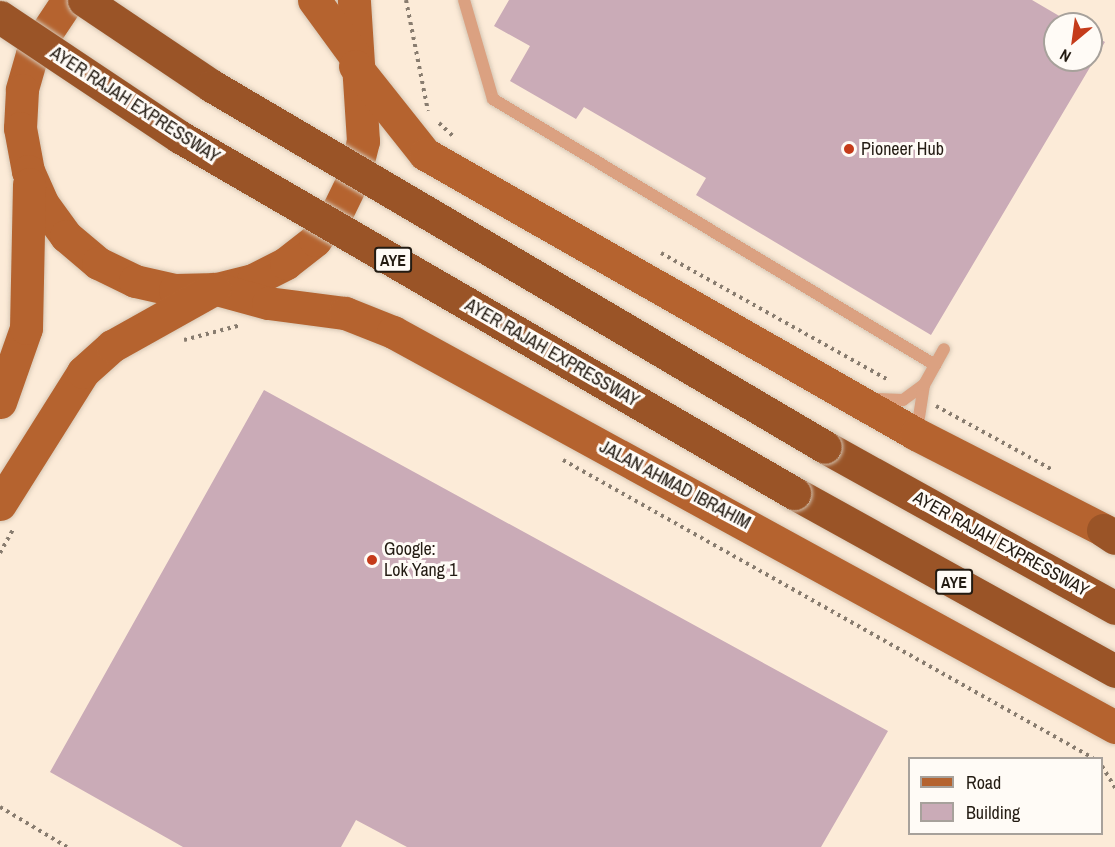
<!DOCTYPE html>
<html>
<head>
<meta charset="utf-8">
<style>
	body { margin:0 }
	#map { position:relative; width:1115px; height:847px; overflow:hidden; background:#fcebd8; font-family:"Archivo Narrow",sans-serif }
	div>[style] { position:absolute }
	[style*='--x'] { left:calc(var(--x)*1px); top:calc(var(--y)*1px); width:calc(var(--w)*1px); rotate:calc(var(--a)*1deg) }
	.building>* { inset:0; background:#caabb7 }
	.path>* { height:4px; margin-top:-2px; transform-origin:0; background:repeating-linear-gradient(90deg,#887c6f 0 3px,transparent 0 7.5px) }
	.roads { filter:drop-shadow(0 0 2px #d5c6b4) drop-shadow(0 0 2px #d5c6b4) }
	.service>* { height:12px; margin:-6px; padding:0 6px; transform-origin:6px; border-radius:6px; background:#dba181 }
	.primary>* { height:33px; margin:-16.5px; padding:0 16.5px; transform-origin:16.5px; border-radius:16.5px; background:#b5632f }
	.motorway>* { height:33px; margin:-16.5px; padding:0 16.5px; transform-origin:16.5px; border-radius:16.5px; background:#9a5427 }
	.bridges { filter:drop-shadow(0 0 2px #d5c6b4) drop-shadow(0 0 2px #d5c6b4) }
	.motorway-bridge>* { height:33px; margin:-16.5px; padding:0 16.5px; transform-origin:16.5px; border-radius:16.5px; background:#9a5427 }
	.dots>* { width:16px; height:16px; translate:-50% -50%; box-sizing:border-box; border:3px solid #fffbf6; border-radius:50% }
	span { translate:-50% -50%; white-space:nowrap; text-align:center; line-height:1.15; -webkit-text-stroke:6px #fffbf6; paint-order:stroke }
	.shield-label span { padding:2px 4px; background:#fffbf6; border:2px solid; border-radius:4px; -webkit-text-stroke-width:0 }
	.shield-label { font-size:16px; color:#231b12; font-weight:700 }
	.street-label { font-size:18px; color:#231b12 }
	.poi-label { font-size:18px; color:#231b12 }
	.left { translate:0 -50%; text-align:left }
	.legend { position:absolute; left:908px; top:757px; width:195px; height:78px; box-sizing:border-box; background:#fffbf6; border:2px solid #a7a19b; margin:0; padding:8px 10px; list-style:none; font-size:18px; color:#231b12 }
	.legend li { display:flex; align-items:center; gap:12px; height:30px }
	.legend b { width:30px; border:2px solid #a7a19b }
	.north { position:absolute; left:1043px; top:12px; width:60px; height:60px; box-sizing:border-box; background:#fffbf6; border:2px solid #a7a19b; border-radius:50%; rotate:209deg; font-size:16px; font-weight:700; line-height:24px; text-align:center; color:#231b12 }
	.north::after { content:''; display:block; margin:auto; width:21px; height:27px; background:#c53b1a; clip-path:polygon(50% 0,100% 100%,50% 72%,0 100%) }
</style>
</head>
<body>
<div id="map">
	<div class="building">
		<div style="clip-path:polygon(509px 0,1032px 0,1073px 24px,1055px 24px,1055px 60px,1091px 60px,1091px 34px,1105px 42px,931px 335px,696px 195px,706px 178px,584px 107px,576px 119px,510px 81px,530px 46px,494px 26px)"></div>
		<div style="clip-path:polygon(264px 390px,888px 731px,821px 847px,407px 847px,356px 820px,341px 847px,183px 847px,50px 772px)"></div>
	</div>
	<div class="path">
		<div style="--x:406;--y:0;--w:113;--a:78.8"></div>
		<div style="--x:439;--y:123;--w:19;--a:43"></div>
		<div style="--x:661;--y:253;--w:262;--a:29.2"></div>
		<div style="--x:184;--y:340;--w:59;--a:-14.7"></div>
		<div style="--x:936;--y:406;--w:131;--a:28.7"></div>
		<div style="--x:563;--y:460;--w:608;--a:29.35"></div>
		<div style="--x:0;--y:553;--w:29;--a:-61"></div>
		<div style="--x:1102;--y:766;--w:26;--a:59"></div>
		<div style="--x:0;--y:807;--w:78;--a:30.8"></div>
	</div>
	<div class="roads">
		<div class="service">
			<div style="--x:464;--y:0;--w:103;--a:73.7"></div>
			<div style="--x:493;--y:99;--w:516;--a:31.04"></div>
			<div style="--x:877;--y:399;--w:26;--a:2"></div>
			<div style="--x:903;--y:400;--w:26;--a:-36"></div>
			<div style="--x:917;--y:430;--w:46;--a:-81.2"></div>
			<div style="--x:924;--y:385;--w:41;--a:-60.9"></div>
		</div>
		<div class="primary">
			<div style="--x:68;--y:0;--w:65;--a:123.7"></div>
			<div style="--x:32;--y:54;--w:37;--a:106"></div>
			<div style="--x:22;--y:90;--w:38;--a:93"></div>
			<div style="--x:20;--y:128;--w:44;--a:79.5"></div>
			<div style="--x:28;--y:171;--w:35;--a:66"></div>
			<div style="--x:42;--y:203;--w:41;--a:54"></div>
			<div style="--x:66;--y:236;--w:42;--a:40.2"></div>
			<div style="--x:98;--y:263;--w:41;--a:25.9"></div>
			<div style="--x:135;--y:281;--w:41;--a:12.7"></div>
			<div style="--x:175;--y:290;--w:42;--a:-1.4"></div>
			<div style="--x:217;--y:289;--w:37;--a:-14"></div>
			<div style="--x:253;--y:280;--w:37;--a:-27"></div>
			<div style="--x:286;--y:263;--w:37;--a:-38"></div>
			<div style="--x:315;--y:240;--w:38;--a:-53"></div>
			<div style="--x:338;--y:210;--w:37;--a:-64"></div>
			<div style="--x:354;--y:177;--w:37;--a:-76"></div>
			<div style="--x:363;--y:141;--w:141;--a:-93.7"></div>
			<div style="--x:314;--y:0;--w:69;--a:53.8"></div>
			<div style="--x:355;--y:66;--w:112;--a:51.5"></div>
			<div style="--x:425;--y:154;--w:565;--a:29.69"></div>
			<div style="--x:916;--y:434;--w:224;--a:27.1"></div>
			<div style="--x:217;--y:289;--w:53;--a:15.4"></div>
			<div style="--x:268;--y:303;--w:78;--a:7.4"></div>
			<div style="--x:345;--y:313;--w:52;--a:21.6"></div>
			<div style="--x:393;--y:332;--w:823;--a:28.68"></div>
			<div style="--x:0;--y:402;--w:78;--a:-70.6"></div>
			<div style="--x:26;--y:328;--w:144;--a:-88.8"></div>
			<div style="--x:0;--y:504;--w:156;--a:-57.8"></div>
			<div style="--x:83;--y:372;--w:39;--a:-42"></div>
			<div style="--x:112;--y:346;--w:117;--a:-29.2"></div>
		</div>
		<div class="motorway">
			<div style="--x:825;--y:447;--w:332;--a:29"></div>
			<div style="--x:794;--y:493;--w:367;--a:29"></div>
			<div style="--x:1103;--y:530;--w:14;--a:34"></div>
		</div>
	</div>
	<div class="bridges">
		<div class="motorway-bridge">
			<div style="--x:84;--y:0;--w:154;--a:33.9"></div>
			<div style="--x:212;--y:86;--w:711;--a:30.49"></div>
			<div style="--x:0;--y:17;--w:216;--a:33.7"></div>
			<div style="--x:180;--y:137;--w:710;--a:30.11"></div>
		</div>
	</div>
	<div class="dots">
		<div style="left:849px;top:149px;background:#c53b1a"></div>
		<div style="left:372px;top:560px;background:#c53b1a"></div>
	</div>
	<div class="shield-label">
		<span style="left:393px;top:260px">AYE</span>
		<span style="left:954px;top:582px">AYE</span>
	</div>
	<div class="street-label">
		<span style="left:135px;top:105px;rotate:33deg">AYER RAJAH EXPRESSWAY</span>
		<span style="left:552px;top:353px;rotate:30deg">AYER RAJAH EXPRESSWAY</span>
		<span style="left:675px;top:485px;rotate:28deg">JALAN AHMAD IBRAHIM</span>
		<span style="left:1001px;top:544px;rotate:29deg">AYER RAJAH EXPRESSWAY</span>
	</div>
	<div class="poi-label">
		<span class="left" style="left:861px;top:149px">Pioneer Hub</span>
		<span class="left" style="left:384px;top:560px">Google:<br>Lok Yang 1</span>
	</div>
	<ul class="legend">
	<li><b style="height:8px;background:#b5632f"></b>Road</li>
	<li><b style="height:16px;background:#caabb7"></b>Building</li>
	</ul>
	<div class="north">N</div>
</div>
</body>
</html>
